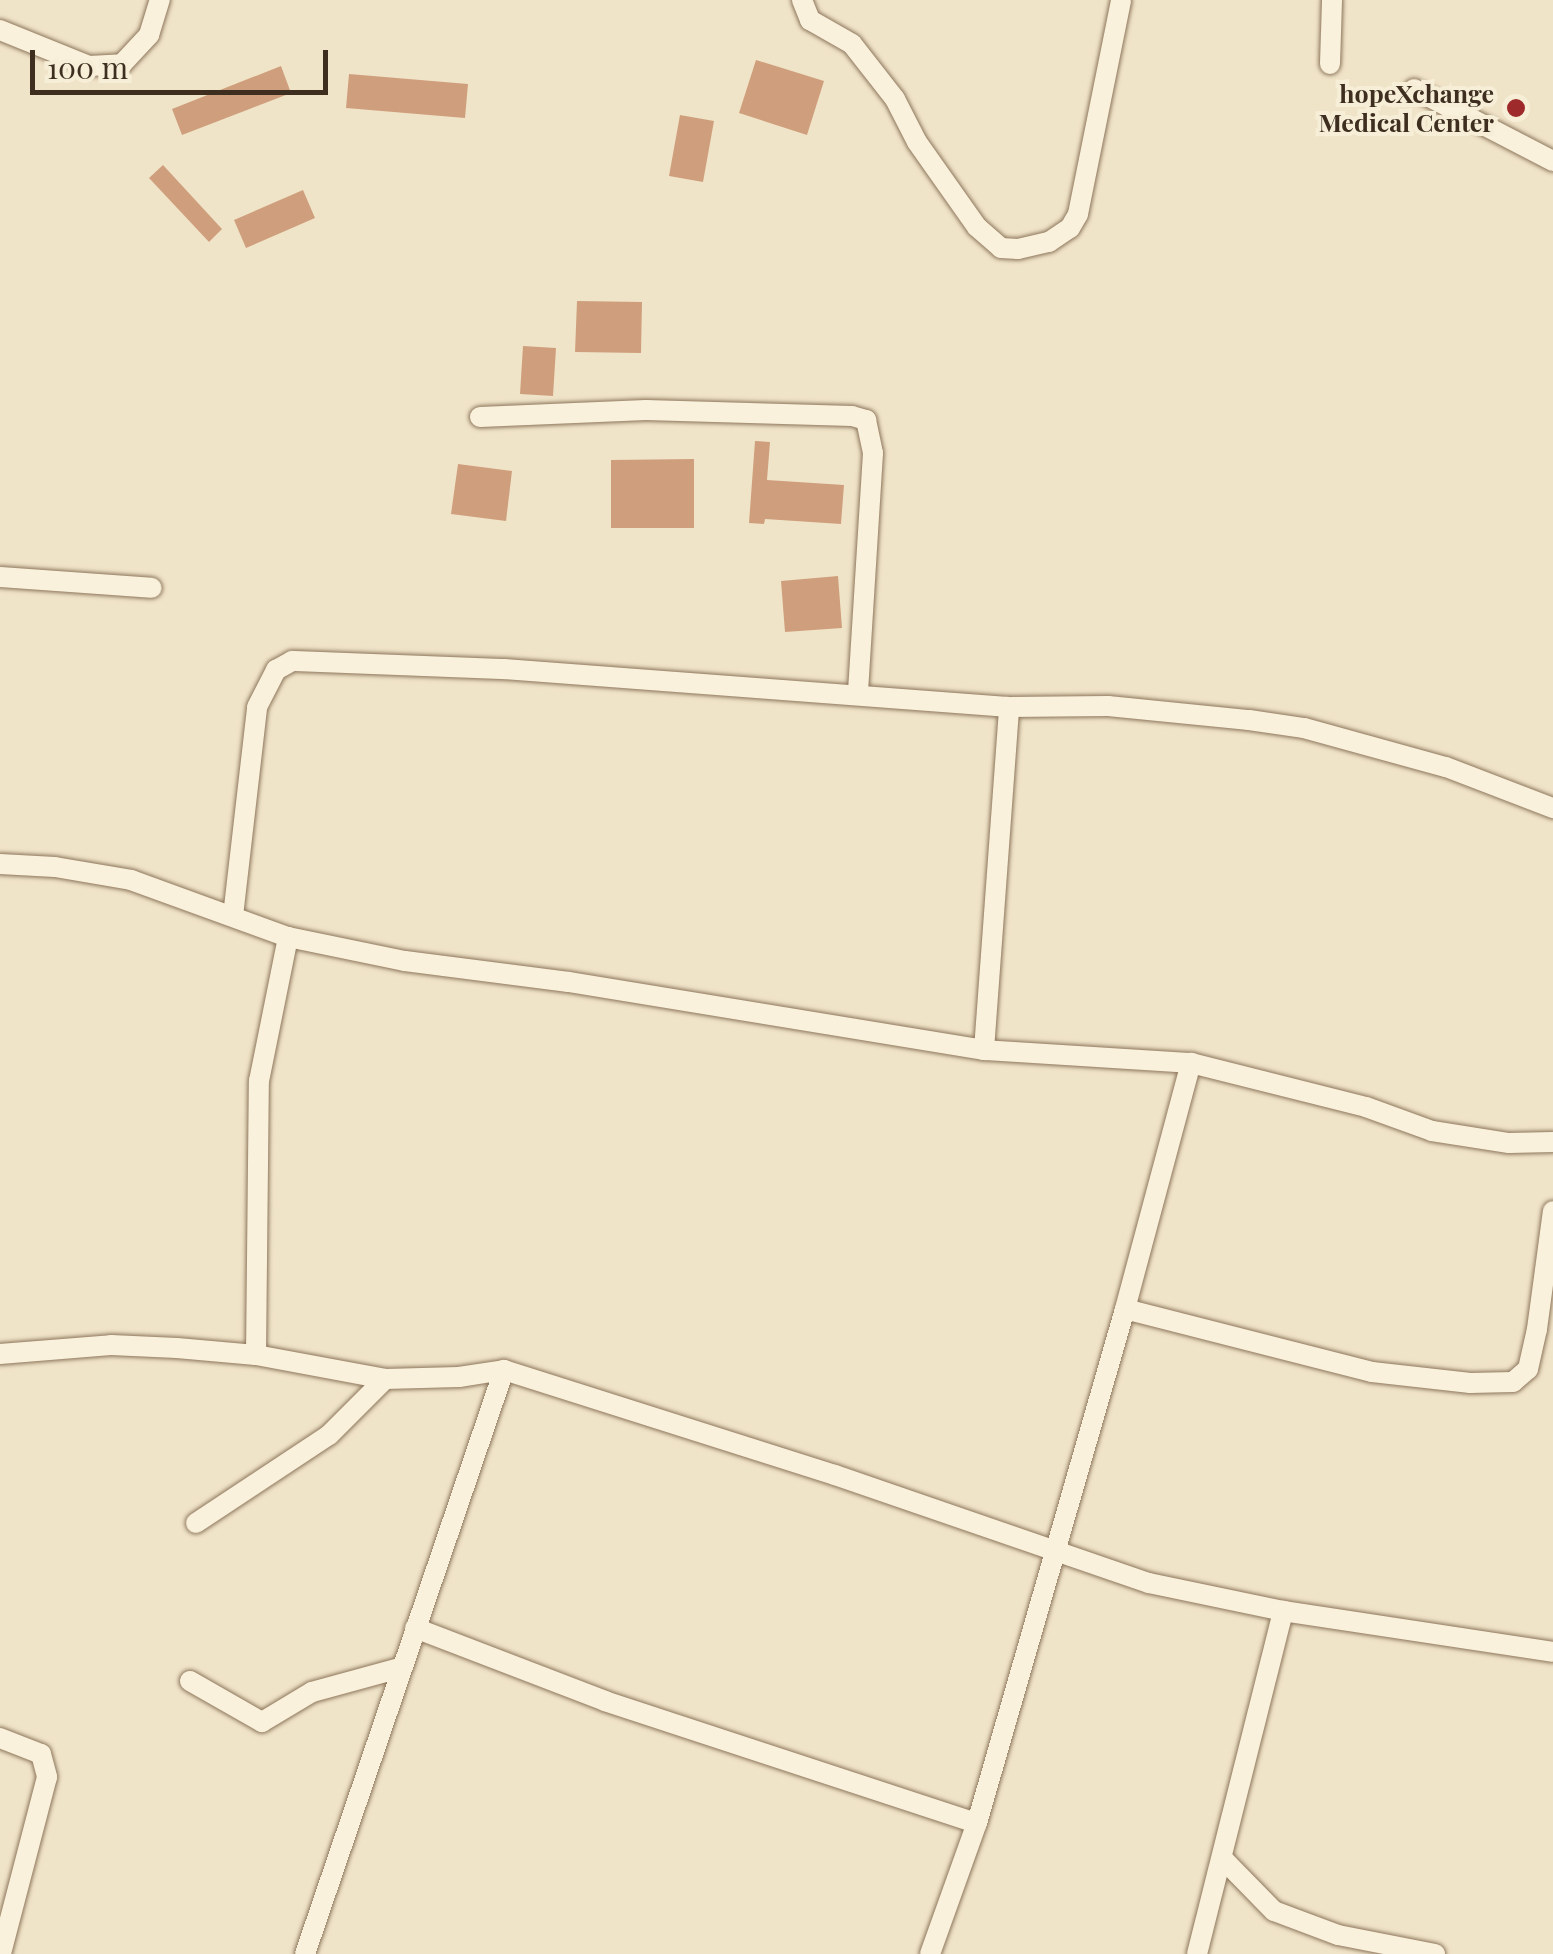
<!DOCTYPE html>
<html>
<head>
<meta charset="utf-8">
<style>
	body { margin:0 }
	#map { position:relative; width:1553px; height:1954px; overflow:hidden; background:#f0e4c8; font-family:"Playfair Display",serif }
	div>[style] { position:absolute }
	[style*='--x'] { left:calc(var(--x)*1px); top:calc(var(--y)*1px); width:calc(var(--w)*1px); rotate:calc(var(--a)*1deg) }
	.building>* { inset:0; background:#cf9f7d }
	.roads { filter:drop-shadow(0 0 2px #8d765c) drop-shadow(0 0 2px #8d765c) }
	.minor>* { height:20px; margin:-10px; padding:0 10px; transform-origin:10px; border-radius:10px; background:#faf1dc }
	.dots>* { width:28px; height:28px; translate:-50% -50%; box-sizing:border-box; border:5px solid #f7eed8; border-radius:50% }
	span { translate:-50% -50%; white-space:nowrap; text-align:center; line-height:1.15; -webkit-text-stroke:8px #f7eed8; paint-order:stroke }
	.poi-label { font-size:25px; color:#3d2e20; font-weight:700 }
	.right { translate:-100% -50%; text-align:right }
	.scale { position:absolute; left:30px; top:50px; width:298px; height:45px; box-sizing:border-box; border:5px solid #3d2e20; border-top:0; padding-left:12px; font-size:30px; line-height:35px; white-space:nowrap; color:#3d2e20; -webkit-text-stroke:8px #f7eed8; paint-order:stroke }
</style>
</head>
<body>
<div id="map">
	<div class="building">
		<div style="clip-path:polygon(756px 60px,824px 81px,807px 135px,739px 113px)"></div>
		<div style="clip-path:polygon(281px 66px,291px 93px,182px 135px,172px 109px)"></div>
		<div style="clip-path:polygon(349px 74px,468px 84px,465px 118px,346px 108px)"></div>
		<div style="clip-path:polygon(680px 115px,714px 121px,703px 182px,669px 176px)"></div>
		<div style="clip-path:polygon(163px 165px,222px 229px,209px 242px,149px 178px)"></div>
		<div style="clip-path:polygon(303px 190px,315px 218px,246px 248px,234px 220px)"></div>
		<div style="clip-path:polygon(577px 301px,642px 302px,641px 353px,575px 352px)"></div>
		<div style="clip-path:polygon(523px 346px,556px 348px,553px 396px,520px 394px)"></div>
		<div style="clip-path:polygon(755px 441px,770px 442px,767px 480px,844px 485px,841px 524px,765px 519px,764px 524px,749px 523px)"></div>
		<div style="clip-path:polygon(694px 459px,694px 528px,611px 528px,611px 460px)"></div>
		<div style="clip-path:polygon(458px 464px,512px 471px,506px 521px,451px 514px)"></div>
		<div style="clip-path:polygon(838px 576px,842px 628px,785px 632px,781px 581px)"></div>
	</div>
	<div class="roads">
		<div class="minor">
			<div style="--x:802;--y:0;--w:22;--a:68"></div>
			<div style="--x:810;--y:20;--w:48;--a:29.7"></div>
			<div style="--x:852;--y:44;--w:70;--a:52"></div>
			<div style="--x:895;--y:99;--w:48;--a:62.9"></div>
			<div style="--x:917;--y:142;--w:104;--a:54.8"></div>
			<div style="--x:977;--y:227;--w:32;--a:41"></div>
			<div style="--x:1001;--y:248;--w:17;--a:3"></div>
			<div style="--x:1018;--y:249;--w:32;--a:-13"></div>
			<div style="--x:1049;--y:242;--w:25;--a:-34"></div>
			<div style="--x:1070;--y:228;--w:16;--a:-60"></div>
			<div style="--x:1078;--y:214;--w:218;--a:-78.6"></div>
			<div style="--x:0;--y:30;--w:96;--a:22"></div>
			<div style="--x:89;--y:66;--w:33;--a:-3"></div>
			<div style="--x:122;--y:64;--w:40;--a:-47"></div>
			<div style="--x:149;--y:35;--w:37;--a:-73"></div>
			<div style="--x:1330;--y:64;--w:64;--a:-88.2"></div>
			<div style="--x:1414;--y:89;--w:157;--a:27.4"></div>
			<div style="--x:480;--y:417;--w:166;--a:-2.4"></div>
			<div style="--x:646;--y:410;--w:206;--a:1.7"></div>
			<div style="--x:852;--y:416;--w:15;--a:16"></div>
			<div style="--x:866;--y:420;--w:34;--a:78"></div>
			<div style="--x:873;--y:453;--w:241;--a:93.6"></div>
			<div style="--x:0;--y:577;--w:152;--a:4.1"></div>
			<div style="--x:0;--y:864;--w:55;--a:3.1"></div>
			<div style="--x:55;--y:867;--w:77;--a:9.7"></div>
			<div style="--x:131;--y:880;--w:167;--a:20"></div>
			<div style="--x:288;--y:937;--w:119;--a:11.6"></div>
			<div style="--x:405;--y:961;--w:165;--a:7.3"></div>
			<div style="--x:569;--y:982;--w:421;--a:9.3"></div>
			<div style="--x:984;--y:1050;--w:207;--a:3.6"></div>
			<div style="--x:1191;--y:1063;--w:180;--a:14.1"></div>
			<div style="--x:1366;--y:1107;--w:70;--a:20"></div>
			<div style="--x:1432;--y:1131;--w:78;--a:8.9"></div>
			<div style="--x:1509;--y:1143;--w:44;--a:-1.3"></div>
			<div style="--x:233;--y:916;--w:210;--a:-83.4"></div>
			<div style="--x:257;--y:707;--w:42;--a:-62.8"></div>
			<div style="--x:276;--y:670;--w:18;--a:-29"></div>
			<div style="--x:292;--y:661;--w:212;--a:2.2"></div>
			<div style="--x:504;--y:669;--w:506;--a:4.3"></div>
			<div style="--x:1009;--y:707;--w:99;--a:-0.6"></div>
			<div style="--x:1108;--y:706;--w:142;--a:5.7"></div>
			<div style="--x:1249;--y:720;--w:56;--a:8.3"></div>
			<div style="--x:1304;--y:728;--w:147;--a:15.4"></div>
			<div style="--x:1446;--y:767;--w:115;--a:21"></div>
			<div style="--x:984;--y:1050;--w:344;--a:-85.8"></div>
			<div style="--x:1125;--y:1309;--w:255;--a:14.3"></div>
			<div style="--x:1372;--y:1372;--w:99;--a:6.4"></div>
			<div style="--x:1470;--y:1383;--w:43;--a:-1.3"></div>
			<div style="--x:1513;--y:1382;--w:20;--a:-41"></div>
			<div style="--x:1528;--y:1369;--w:41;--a:-77.3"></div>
			<div style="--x:1537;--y:1329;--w:119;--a:-82.3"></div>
			<div style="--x:0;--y:1354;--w:111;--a:-4.6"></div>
			<div style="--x:111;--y:1345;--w:66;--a:2.6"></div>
			<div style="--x:177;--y:1348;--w:79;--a:5.1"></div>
			<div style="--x:256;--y:1355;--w:131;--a:10.5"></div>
			<div style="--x:385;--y:1379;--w:74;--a:-1.5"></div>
			<div style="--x:459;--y:1377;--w:46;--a:-8.8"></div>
			<div style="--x:504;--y:1370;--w:347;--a:17.6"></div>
			<div style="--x:835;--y:1475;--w:332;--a:19"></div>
			<div style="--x:1149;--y:1583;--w:137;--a:11.8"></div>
			<div style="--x:1283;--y:1611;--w:273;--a:8.6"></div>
			<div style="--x:256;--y:1355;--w:274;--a:-89.4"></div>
			<div style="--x:259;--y:1081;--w:147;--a:-78.6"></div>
			<div style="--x:196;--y:1523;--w:159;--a:-33.5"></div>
			<div style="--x:329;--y:1435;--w:79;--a:-45"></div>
			<div style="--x:415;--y:1628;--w:204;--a:21"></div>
			<div style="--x:605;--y:1701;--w:391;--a:18.2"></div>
			<div style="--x:190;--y:1681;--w:83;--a:29.7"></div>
			<div style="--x:262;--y:1722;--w:58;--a:-31"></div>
			<div style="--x:312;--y:1692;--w:91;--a:-15.3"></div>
			<div style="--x:0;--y:1738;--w:44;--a:21.3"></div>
			<div style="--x:41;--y:1754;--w:24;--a:75"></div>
			<div style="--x:47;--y:1777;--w:183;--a:104.6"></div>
			<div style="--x:1223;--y:1859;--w:73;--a:45.6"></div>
			<div style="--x:1274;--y:1911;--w:68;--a:20.6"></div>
			<div style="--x:1338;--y:1935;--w:99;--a:11.1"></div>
			<div style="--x:305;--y:1954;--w:617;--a:-71.18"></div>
			<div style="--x:930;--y:1954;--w:139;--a:-70.3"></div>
			<div style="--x:977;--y:1823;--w:535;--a:-73.94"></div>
			<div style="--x:1125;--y:1309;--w:255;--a:-75"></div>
			<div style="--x:1197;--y:1954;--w:354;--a:-75.9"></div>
		</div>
	</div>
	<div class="dots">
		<div style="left:1516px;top:108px;background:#9e2a2b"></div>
	</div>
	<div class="poi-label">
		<span class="right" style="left:1494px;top:108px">hopeXchange<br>Medical Center</span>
	</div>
	<div class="scale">100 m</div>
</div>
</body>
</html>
